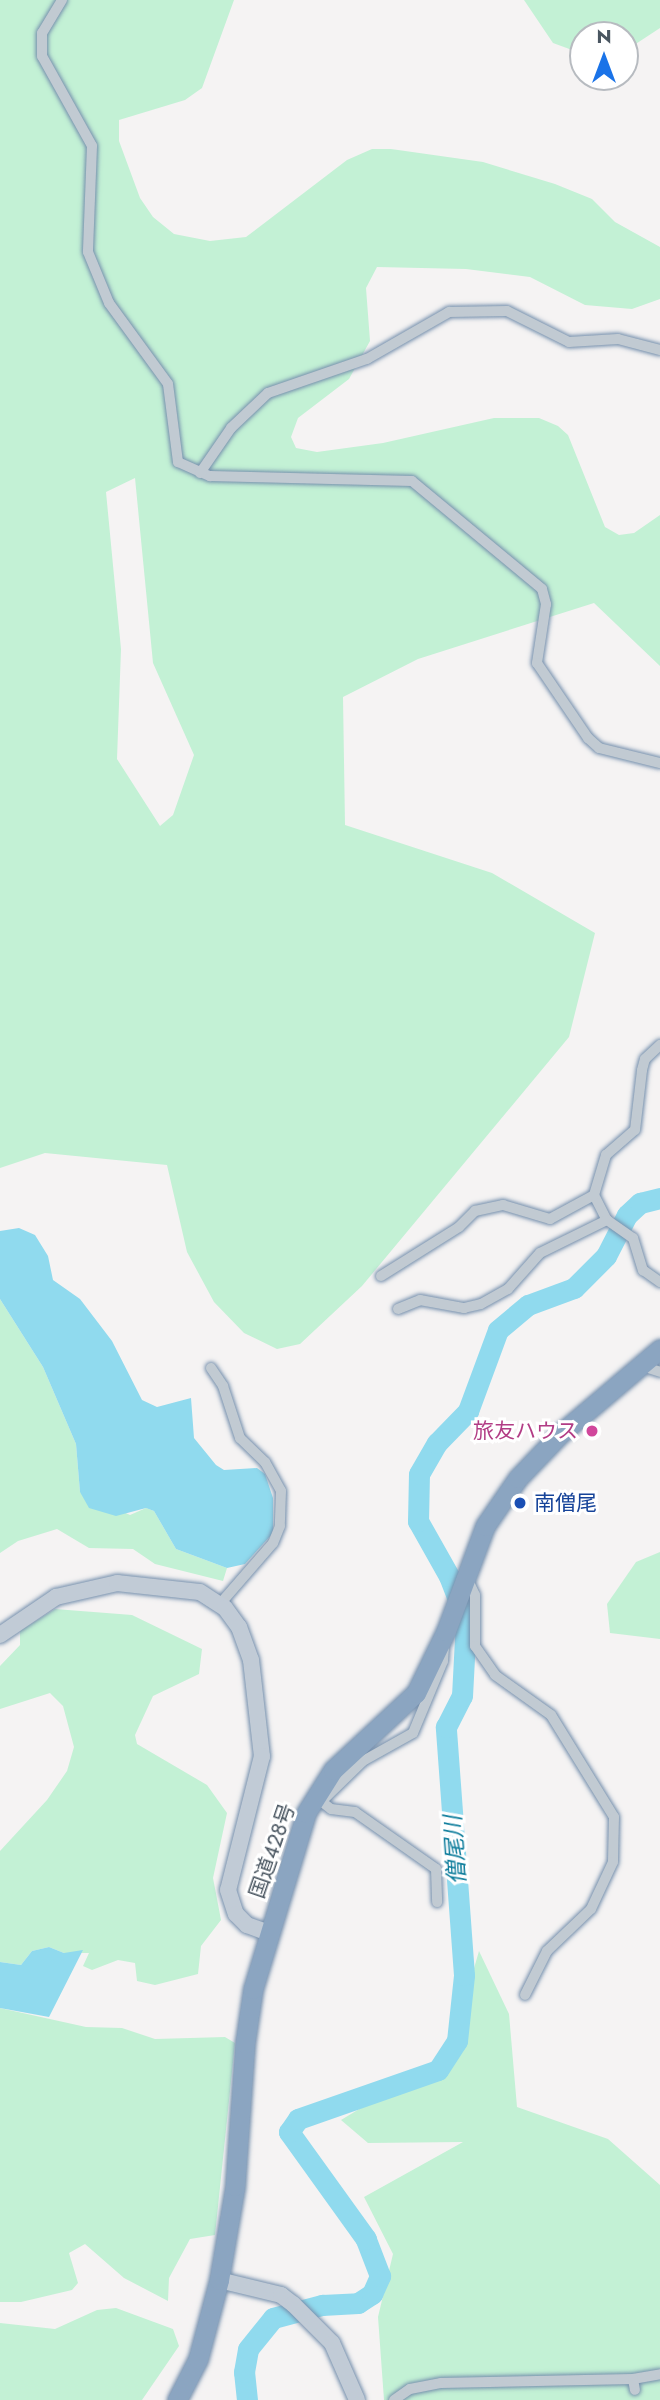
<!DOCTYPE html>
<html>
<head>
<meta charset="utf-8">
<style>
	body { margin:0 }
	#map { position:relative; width:660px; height:2400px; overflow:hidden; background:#f5f3f3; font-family:Jost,"Noto Sans JP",sans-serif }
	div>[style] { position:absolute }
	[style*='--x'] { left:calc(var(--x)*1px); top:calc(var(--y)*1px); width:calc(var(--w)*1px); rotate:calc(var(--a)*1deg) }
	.green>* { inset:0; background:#c3f1d5 }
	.water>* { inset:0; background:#90daee }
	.river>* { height:21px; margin:-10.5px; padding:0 10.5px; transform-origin:10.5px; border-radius:10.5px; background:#90daee }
	.roads { filter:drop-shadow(0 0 2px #7690ad) drop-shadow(0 0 2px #7690ad) }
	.street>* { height:10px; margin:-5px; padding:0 5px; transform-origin:5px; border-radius:5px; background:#c1cad2 }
	.secondary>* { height:16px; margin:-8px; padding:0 8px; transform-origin:8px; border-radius:8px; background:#c1cbd6 }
	.highway>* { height:19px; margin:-9.5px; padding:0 9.5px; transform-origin:9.5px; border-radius:9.5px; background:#8ba5c1 }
	.dots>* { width:19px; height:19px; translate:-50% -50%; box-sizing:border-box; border:4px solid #fff; border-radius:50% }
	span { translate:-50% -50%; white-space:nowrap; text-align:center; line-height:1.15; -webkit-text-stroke:6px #fff; paint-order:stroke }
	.hotel-label { font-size:21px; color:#b23c85 }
	.right { translate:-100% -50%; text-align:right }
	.transit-label { font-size:21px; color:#164399 }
	.left { translate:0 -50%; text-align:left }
	.street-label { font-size:21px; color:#4a5661 }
	.water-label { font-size:23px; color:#0c7c9b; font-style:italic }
	.north { position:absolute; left:569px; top:21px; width:70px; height:70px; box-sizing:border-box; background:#fff; border:2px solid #b7bbc0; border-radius:50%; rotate:0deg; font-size:19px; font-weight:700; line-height:28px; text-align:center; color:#4a5661 }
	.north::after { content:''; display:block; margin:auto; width:24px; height:32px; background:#1a73e8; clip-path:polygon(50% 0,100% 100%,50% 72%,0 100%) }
</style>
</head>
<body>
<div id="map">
	<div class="green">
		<div style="clip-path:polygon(evenodd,0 0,234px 0,202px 88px,185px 100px,119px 120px,119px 141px,140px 198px,153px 217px,174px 234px,210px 241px,246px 237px,347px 160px,372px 149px,391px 149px,483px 162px,555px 184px,592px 199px,615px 222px,660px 247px,660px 299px,632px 309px,585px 305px,530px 277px,466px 269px,377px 267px,366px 288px,370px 341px,349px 379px,298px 418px,291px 437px,296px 448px,317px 452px,383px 443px,494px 418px,539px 418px,558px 426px,568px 435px,605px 527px,619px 535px,634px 533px,660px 515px,660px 666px,594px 603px,418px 659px,343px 697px,345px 825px,492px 873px,595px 933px,569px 1037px,362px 1286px,300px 1344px,277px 1349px,244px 1333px,214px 1302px,187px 1252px,167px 1165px,45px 1153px,0 1168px,0 0,135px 478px,153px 663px,194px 755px,173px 815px,160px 826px,117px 759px,121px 649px,106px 492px,135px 478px)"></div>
		<div style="clip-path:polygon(524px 0,660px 0,660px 28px,625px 51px,625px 35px,583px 35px,583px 54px,553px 43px)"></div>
		<div style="clip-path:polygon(0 1299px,43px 1367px,76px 1444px,80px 1492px,130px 1515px,146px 1508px,154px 1511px,176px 1549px,227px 1568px,223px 1581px,155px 1564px,133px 1549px,89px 1548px,57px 1529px,18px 1541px,0 1553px)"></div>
		<div style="clip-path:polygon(660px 1552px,660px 1639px,610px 1633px,607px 1604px,636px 1562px)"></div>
		<div style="clip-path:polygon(55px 1609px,132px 1615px,202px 1649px,199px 1674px,153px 1696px,135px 1735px,137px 1744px,207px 1785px,227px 1813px,213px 1878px,221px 1920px,201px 1946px,198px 1974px,155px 1985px,137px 1981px,135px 1963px,118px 1960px,92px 1970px,83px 1966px,89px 1953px,64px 1953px,49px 1947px,32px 1951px,21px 1965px,0 1962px,0 1851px,47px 1800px,67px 1771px,74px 1747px,63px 1706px,50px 1693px,0 1709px,0 1666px,20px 1645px,20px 1631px)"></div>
		<div style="clip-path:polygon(479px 1951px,509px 2014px,517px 2107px,608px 2139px,660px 2185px,660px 2400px,384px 2400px,378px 2317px,393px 2254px,364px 2197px,463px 2142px,368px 2143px,341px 2120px,449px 2055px)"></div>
		<div style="clip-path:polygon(0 2008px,86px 2027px,122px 2028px,155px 2039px,225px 2037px,235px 2043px,215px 2235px,190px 2239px,169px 2278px,168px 2301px,124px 2278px,85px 2244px,69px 2253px,78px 2283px,72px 2290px,21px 2302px,0 2302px)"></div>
		<div style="clip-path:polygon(116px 2308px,173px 2329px,179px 2346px,142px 2400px,0 2400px,0 2323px,55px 2329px,97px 2310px)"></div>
	</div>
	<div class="water">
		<div style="clip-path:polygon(19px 1228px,35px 1235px,48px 1256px,53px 1280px,80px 1299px,112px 1341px,142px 1400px,157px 1407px,191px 1398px,194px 1438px,216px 1465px,224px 1470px,257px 1468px,265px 1474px,273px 1498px,273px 1533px,245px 1564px,227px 1568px,176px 1549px,154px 1511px,146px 1508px,116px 1516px,89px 1508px,80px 1492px,76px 1444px,43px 1367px,0 1299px,0 1231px)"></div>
		<div style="clip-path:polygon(49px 1947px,64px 1953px,83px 1950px,49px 2017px,0 2008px,0 1962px,21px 1965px,32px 1951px)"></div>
	</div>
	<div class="river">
		<div style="--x:247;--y:2400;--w:28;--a:-96"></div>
		<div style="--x:244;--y:2372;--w:23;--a:-80"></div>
		<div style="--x:248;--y:2349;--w:40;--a:-51"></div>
		<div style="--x:273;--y:2318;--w:51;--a:-14.9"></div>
		<div style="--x:322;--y:2305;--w:36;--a:-3"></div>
		<div style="--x:358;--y:2303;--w:17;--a:-33"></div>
		<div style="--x:372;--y:2294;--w:20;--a:-66"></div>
		<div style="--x:380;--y:2276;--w:40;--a:-111"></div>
		<div style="--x:366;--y:2239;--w:132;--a:-125.7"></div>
		<div style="--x:289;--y:2132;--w:16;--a:-55"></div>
		<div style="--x:298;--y:2119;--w:148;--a:-19.3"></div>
		<div style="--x:438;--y:2070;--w:35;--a:-57"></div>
		<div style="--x:457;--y:2041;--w:66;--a:-83.9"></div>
		<div style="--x:464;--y:1975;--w:249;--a:-94.2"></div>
		<div style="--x:446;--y:1727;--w:35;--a:-63"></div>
		<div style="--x:462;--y:1696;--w:76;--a:-87"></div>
		<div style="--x:466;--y:1620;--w:47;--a:-111.1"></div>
		<div style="--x:449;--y:1576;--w:63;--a:-119.4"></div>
		<div style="--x:418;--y:1521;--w:47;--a:-88.8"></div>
		<div style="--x:419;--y:1474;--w:36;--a:-60"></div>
		<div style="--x:437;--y:1443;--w:45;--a:-45.9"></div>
		<div style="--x:468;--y:1411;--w:86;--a:-69.7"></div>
		<div style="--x:498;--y:1330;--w:39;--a:-40"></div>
		<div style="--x:528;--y:1305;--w:49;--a:-20.3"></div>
		<div style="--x:574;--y:1288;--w:45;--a:-45"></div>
		<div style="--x:606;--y:1256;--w:46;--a:-62.9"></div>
		<div style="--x:627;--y:1215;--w:18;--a:-43"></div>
		<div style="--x:640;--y:1203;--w:21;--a:-14"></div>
	</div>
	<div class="roads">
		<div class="street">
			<div style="--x:62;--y:0;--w:39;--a:121"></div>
			<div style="--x:42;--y:33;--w:23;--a:90"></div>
			<div style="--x:42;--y:56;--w:103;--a:60.9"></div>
			<div style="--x:92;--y:146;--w:106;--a:92.2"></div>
			<div style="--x:88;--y:252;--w:55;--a:67.6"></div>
			<div style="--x:109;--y:303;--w:100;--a:53.9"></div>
			<div style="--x:168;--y:384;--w:79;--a:82.7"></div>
			<div style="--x:178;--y:462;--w:35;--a:24"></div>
			<div style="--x:210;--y:476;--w:202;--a:1.4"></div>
			<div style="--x:412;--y:481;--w:169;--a:39.7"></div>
			<div style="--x:542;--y:589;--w:16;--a:75"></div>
			<div style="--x:546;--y:604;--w:60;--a:98.7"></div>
			<div style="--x:537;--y:663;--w:91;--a:55.8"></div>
			<div style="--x:588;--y:738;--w:15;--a:42"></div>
			<div style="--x:599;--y:748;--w:63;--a:13.8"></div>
			<div style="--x:200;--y:473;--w:55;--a:-55.4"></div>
			<div style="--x:231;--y:428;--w:51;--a:-43.4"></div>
			<div style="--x:268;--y:393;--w:105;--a:-19"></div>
			<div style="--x:367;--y:359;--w:95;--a:-29.8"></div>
			<div style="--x:449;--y:312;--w:58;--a:-1"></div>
			<div style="--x:507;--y:311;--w:69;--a:26.6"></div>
			<div style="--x:569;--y:342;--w:49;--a:-3.5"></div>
			<div style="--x:618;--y:339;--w:43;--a:14.7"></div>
			<div style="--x:594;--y:1195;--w:28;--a:63"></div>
			<div style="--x:607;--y:1220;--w:32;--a:35"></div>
			<div style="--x:633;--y:1238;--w:34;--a:73"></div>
			<div style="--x:643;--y:1270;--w:21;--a:35"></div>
			<div style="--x:381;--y:1276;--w:92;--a:-32.1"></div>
			<div style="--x:459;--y:1227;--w:23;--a:-45"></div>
			<div style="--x:475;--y:1211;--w:29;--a:-12"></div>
			<div style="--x:503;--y:1205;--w:49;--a:16.6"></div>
			<div style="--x:550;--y:1219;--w:50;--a:-28.6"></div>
			<div style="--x:594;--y:1195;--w:42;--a:-73.3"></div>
			<div style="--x:606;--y:1155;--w:38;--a:-41"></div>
			<div style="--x:635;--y:1130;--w:60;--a:-83.3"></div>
			<div style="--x:642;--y:1070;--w:11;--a:-75"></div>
			<div style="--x:645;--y:1059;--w:21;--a:-43"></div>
			<div style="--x:398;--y:1309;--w:24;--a:-22"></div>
			<div style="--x:420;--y:1300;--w:45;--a:10.3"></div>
			<div style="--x:464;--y:1308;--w:17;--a:-13"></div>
			<div style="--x:481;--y:1304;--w:31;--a:-29"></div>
			<div style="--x:508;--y:1289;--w:48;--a:-48.4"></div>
			<div style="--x:540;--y:1253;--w:75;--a:-26.2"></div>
			<div style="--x:639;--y:1365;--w:22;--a:18"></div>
			<div style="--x:211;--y:1368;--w:22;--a:56"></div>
			<div style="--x:223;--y:1386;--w:55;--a:71.9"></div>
			<div style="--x:240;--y:1438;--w:35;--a:44"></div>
			<div style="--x:265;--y:1462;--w:33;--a:61"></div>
			<div style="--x:281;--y:1491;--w:35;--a:92"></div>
			<div style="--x:280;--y:1526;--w:18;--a:112"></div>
			<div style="--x:273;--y:1543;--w:81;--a:131"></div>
			<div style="--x:467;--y:1578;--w:19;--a:65"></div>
			<div style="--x:475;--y:1595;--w:51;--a:90"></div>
			<div style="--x:475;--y:1646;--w:35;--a:55"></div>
			<div style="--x:495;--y:1675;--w:69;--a:35.5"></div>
			<div style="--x:551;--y:1715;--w:120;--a:58.3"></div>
			<div style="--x:614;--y:1817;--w:45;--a:91.3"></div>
			<div style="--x:613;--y:1862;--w:52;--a:115.1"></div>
			<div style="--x:591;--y:1909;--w:61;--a:136.3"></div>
			<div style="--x:547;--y:1951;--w:49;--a:116.6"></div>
			<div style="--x:317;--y:1798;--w:18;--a:38"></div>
			<div style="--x:331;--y:1809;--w:24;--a:7"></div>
			<div style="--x:355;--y:1812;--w:99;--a:35.1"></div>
			<div style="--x:436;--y:1869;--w:33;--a:88"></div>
			<div style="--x:322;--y:1801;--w:57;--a:-44.3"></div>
			<div style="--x:363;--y:1761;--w:57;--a:-29.2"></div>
			<div style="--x:413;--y:1733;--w:78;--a:-67.4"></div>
			<div style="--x:443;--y:1661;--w:14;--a:-86"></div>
			<div style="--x:633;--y:2379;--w:27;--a:-10"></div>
			<div style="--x:394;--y:2400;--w:19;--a:-35"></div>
			<div style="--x:410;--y:2389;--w:32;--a:-11"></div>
			<div style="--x:441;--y:2383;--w:192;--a:-1.2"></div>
			<div style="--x:633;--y:2379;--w:11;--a:80"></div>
		</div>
		<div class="secondary">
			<div style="--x:0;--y:1635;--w:68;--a:-34.2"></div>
			<div style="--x:56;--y:1597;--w:63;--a:-12.9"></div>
			<div style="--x:117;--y:1583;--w:83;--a:6.2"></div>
			<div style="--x:200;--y:1592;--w:30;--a:33"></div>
			<div style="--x:225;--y:1608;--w:24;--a:54"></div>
			<div style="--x:239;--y:1627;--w:35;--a:70"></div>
			<div style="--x:251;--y:1660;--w:97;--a:83.5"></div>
			<div style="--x:262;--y:1756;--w:138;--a:104.2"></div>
			<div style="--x:228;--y:1890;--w:25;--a:72"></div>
			<div style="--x:236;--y:1914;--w:16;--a:45"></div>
			<div style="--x:247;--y:1925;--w:23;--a:20"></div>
			<div style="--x:219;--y:2280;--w:64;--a:13.6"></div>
			<div style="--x:281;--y:2295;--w:15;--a:37"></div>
			<div style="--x:293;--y:2304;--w:55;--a:45"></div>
			<div style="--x:332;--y:2343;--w:62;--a:66.3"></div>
		</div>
		<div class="highway">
			<div style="--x:177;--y:2400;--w:46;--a:-62.9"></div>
			<div style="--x:198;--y:2359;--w:82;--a:-75.1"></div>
			<div style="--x:219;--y:2280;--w:95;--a:-80.3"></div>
			<div style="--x:235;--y:2186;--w:143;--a:-86"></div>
			<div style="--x:245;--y:2043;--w:55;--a:-81.6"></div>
			<div style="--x:253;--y:1989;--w:184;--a:-73.2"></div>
			<div style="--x:306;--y:1813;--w:51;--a:-57.9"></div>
			<div style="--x:333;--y:1770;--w:113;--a:-42.9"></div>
			<div style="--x:416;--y:1693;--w:69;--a:-64.2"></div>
			<div style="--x:446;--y:1631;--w:112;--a:-69.6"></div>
			<div style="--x:485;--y:1526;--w:58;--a:-55.5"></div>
			<div style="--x:518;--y:1478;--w:62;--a:-46.3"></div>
			<div style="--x:561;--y:1433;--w:130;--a:-40.3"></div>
		</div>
	</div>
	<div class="dots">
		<div style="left:592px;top:1431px;background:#d1479c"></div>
		<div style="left:520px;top:1503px;background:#1a4fb4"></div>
	</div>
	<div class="hotel-label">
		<span class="right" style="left:578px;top:1431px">旅友ハウス</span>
	</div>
	<div class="transit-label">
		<span class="left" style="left:534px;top:1503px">南僧尾</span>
	</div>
	<div class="street-label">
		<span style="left:272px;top:1851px;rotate:-71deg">国道428号</span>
	</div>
	<div class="water-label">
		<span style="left:455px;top:1850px;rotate:-94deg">僧尾川</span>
	</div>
	<div class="north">N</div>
</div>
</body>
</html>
